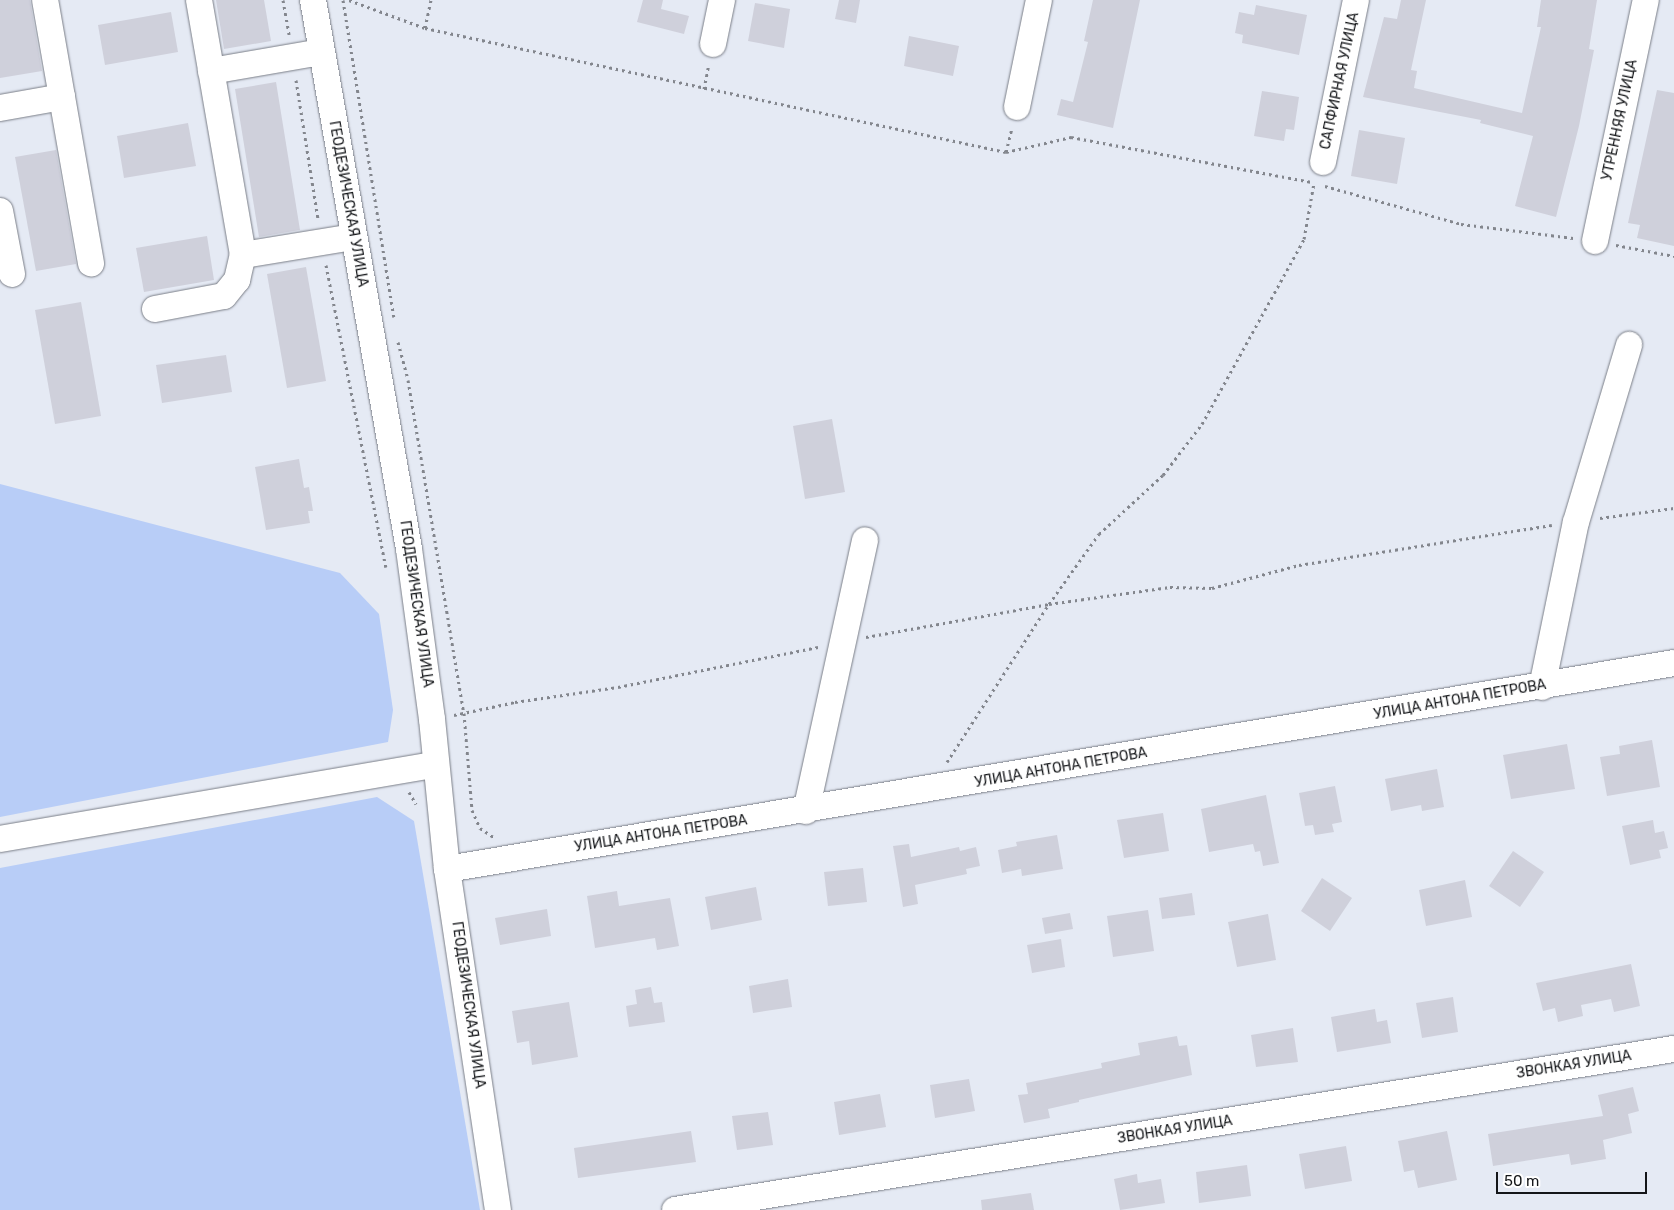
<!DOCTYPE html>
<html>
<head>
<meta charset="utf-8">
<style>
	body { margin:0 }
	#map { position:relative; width:1674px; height:1210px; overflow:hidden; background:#e5eaf4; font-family:Rubik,sans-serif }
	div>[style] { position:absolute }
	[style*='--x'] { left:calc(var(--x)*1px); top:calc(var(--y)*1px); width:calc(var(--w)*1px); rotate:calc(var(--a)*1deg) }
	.green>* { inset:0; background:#b8cdf7 }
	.building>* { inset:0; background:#cfd0db }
	.path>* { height:3px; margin-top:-1.5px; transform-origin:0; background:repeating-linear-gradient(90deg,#83868d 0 2.5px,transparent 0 6.5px) }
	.roads { filter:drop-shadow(0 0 1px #7a7e87) drop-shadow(0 0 1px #7a7e87) }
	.minor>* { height:26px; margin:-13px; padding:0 13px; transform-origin:13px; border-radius:13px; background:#fff }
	span { translate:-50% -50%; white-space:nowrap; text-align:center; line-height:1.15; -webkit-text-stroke:4px #fff; paint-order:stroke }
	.street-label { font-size:14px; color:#141619 }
	.scale { position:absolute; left:1496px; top:1172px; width:151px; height:22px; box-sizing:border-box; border:2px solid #141619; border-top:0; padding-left:6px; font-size:15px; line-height:18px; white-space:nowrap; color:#141619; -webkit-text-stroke:4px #fff; paint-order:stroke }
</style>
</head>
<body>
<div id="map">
	<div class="green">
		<div style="clip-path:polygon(0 484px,340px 573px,379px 614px,393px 710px,388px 742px,0 817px)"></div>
		<div style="clip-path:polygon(377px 797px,414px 821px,480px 1210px,0 1210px,0 868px)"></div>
	</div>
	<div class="building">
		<div style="clip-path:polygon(0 0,30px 0,42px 71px,0 78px)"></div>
		<div style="clip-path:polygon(216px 0,264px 0,271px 41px,224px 49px)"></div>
		<div style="clip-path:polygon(643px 0,663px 0,661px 9px,689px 16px,684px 34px,637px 22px)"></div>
		<div style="clip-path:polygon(839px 0,860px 0,856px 23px,835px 19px)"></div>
		<div style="clip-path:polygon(1093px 0,1140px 0,1113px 128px,1057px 115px,1061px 99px,1073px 102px,1088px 42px,1084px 41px)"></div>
		<div style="clip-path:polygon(1401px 0,1426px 0,1411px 70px,1417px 71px,1414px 88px,1522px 113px,1541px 27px,1537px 27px,1541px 0,1597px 0,1589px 49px,1594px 50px,1579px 126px,1556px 217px,1515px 206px,1533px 136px,1480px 123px,1481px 120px,1363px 97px,1384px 17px,1397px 19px)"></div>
		<div style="clip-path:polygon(755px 3px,790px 9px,784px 48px,748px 41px)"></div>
		<div style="clip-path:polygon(1256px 5px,1307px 15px,1299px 55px,1242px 43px,1243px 35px,1235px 33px,1239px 12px,1254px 15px)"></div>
		<div style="clip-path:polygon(171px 12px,178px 52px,105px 65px,98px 25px)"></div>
		<div style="clip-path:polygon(909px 36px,959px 46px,953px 76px,904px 66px)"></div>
		<div style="clip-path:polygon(276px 82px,300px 230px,259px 237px,235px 89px)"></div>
		<div style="clip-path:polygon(1657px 90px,1674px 93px,1674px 246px,1637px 238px,1640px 225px,1628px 223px)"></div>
		<div style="clip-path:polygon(1262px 91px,1299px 97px,1294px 130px,1286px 129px,1284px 141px,1254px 136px)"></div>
		<div style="clip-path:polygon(188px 123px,196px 166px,124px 178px,117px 136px)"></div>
		<div style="clip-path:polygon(1359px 130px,1405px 138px,1397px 184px,1351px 176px)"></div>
		<div style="clip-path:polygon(56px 150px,76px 264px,36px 271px,15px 157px)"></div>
		<div style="clip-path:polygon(207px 236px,214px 280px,144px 292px,136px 248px)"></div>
		<div style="clip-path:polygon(306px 267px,326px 381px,287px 388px,267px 274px)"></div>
		<div style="clip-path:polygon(81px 302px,101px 416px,55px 424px,35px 310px)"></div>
		<div style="clip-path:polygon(226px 355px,232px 392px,162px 403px,156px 365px)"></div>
		<div style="clip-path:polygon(832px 419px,845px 492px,805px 499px,793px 426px)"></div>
		<div style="clip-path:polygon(299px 459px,304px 488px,309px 487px,313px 511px,308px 511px,310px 523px,266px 530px,255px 467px)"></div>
		<div style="clip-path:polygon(1652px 740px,1660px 787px,1607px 796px,1600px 757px,1620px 754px,1619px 746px)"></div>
		<div style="clip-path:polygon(1567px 744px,1575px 789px,1511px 799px,1503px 755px)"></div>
		<div style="clip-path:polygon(1437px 769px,1444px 807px,1422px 811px,1421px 805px,1391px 811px,1385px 779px)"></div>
		<div style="clip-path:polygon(1335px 786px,1342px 822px,1332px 824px,1334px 832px,1315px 835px,1313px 825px,1305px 826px,1299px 793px)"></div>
		<div style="clip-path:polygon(1266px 795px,1279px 863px,1263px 866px,1260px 851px,1255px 852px,1253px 844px,1209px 852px,1201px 809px)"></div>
		<div style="clip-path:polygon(1163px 813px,1169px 851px,1124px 858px,1117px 820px)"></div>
		<div style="clip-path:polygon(1653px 820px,1655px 833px,1664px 831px,1668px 848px,1659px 850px,1661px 858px,1630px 865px,1622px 826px)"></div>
		<div style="clip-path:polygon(1057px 835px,1063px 869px,1022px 876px,1021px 869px,1002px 873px,998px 850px,1017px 846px,1016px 842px)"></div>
		<div style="clip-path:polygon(909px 844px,911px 857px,959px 847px,960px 851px,976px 847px,980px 866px,966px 869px,967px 874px,915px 885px,918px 904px,903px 907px,893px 846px)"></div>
		<div style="clip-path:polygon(1513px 851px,1544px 872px,1520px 907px,1489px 886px)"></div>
		<div style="clip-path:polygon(863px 868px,867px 902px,828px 906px,824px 872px)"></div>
		<div style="clip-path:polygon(1322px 878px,1352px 898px,1330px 931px,1301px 911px)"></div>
		<div style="clip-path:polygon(1465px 880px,1472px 917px,1426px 926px,1419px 890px)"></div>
		<div style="clip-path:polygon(756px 887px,762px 920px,711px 930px,705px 897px)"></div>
		<div style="clip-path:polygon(617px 891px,619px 906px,670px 898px,679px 946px,657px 950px,655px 938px,595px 948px,587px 896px)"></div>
		<div style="clip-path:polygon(1192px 893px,1195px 915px,1162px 919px,1159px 898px)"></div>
		<div style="clip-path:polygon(547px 909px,551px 936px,500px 945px,495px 918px)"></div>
		<div style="clip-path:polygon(1148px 910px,1154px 951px,1113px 957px,1107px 916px)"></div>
		<div style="clip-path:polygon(1070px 913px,1073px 929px,1045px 934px,1042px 918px)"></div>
		<div style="clip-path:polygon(1268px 914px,1276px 960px,1237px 967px,1228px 922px)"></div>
		<div style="clip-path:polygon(1061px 939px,1065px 967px,1032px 973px,1027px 945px)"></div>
		<div style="clip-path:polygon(1631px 964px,1640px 1006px,1614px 1012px,1611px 999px,1581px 1005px,1583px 1016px,1558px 1022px,1555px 1008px,1543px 1011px,1536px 983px)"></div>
		<div style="clip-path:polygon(788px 979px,792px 1007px,753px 1013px,749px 986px)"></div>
		<div style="clip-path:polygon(651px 987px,654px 1003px,662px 1002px,665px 1022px,629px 1027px,626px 1006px,637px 1004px,635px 990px)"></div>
		<div style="clip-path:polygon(1453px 997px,1458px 1032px,1422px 1038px,1416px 1003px)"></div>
		<div style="clip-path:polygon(569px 1002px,578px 1057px,532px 1065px,529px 1041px,517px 1043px,512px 1011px)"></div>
		<div style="clip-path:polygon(1375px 1009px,1377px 1022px,1387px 1020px,1391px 1043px,1337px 1052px,1331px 1017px)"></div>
		<div style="clip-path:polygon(1293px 1028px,1298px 1062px,1256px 1067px,1251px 1035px)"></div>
		<div style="clip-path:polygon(1177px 1036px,1179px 1046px,1187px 1045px,1192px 1075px,1079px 1100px,1079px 1102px,1048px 1109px,1050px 1118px,1024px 1123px,1018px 1095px,1028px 1094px,1026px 1083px,1102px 1068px,1101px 1063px,1140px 1055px,1138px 1043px)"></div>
		<div style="clip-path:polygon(969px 1079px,975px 1111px,935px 1118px,930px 1085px)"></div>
		<div style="clip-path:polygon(1633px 1087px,1639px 1111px,1628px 1114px,1632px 1133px,1603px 1140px,1606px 1159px,1571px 1165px,1569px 1154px,1493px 1166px,1488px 1134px,1603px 1116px,1598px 1095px)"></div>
		<div style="clip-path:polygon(880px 1094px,886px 1127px,839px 1135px,834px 1102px)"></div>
		<div style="clip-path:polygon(768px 1112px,773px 1145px,737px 1150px,732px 1116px)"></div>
		<div style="clip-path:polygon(691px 1131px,696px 1162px,578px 1178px,574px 1148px)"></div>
		<div style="clip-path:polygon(1447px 1131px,1457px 1180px,1418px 1188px,1414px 1170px,1404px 1172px,1398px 1141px)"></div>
		<div style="clip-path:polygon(1346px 1146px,1352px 1181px,1305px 1189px,1299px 1154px)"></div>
		<div style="clip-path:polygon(1247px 1165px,1251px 1196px,1199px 1203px,1196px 1172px)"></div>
		<div style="clip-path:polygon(1137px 1174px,1138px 1183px,1161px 1179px,1165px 1203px,1120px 1210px,1114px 1179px)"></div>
		<div style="clip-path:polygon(1031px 1193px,1034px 1210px,982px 1210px,981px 1200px)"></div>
	</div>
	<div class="path">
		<div style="--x:283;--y:0;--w:35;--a:80"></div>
		<div style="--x:343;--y:0;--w:321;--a:80.9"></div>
		<div style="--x:349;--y:0;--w:81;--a:20.2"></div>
		<div style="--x:425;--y:28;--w:594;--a:12.05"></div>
		<div style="--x:1006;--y:152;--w:67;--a:-13"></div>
		<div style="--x:1071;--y:137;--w:245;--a:10.6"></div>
		<div style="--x:425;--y:28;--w:29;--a:-78"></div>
		<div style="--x:296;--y:80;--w:141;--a:81"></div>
		<div style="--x:704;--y:89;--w:25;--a:-79"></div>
		<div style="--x:1006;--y:152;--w:25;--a:-76"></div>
		<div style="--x:1325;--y:186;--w:141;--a:15.6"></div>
		<div style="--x:1461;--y:224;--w:113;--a:7.1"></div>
		<div style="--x:1616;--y:245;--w:59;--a:10.7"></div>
		<div style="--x:326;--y:265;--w:308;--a:78.8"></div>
		<div style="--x:398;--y:342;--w:39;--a:75"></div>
		<div style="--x:408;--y:380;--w:338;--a:80.5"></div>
		<div style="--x:464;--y:713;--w:97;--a:85.3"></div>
		<div style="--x:472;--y:810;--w:20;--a:66"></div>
		<div style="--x:480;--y:828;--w:18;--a:34"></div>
		<div style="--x:1600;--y:518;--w:75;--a:-7.7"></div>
		<div style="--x:866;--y:637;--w:186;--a:-10.2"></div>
		<div style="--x:1049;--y:604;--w:122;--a:-8"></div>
		<div style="--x:1170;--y:587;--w:42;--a:1.4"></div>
		<div style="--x:1212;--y:588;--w:90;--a:-14.8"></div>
		<div style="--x:1299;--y:565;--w:256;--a:-9"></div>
		<div style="--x:454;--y:715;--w:62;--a:-12"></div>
		<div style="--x:515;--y:702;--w:104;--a:-8.3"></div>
		<div style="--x:618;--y:687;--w:204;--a:-11.3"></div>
		<div style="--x:947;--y:762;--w:188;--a:-57.2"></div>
		<div style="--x:1049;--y:604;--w:86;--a:-54.5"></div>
		<div style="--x:1099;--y:534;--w:87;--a:-42.7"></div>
		<div style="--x:1163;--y:475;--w:64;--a:-52.6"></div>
		<div style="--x:1202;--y:424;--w:211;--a:-61.1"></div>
		<div style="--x:1304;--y:239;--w:57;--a:-79.9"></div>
		<div style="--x:409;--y:792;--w:14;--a:60"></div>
	</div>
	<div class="roads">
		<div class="minor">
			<div style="--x:199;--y:0;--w:259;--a:80.2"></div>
			<div style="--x:243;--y:255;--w:111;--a:-9.3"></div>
			<div style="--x:313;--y:0;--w:557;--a:80.08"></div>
			<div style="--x:409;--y:549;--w:172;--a:82.3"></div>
			<div style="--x:432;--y:719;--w:151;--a:84.3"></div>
			<div style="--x:447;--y:869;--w:345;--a:81.5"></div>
			<div style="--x:713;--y:44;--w:45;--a:-78.4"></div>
			<div style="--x:211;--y:71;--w:112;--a:-9.8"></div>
			<div style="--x:62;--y:97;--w:169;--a:80.1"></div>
			<div style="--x:1017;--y:107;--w:109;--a:-78.4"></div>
			<div style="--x:0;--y:108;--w:63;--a:-10.1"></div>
			<div style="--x:62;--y:97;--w:98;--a:-99.9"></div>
			<div style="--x:1323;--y:162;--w:165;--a:-78.5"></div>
			<div style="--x:0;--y:211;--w:64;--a:79.2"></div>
			<div style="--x:1595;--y:241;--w:246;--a:-78.1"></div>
			<div style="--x:155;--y:309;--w:70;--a:-10.7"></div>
			<div style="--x:224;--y:296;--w:21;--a:-51"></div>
			<div style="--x:237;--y:280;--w:26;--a:-77"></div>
			<div style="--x:1542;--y:687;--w:168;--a:-78.4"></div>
			<div style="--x:1576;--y:522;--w:185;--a:-73.3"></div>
			<div style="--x:806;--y:811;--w:277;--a:-77.7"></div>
			<div style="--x:0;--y:839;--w:441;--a:-9.7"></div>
			<div style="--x:447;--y:869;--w:1244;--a:-9.53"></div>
			<div style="--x:675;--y:1210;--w:1012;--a:-9.16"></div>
		</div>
	</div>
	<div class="street-label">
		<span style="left:1340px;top:81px;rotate:-78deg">САПФИРНАЯ УЛИЦА</span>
		<span style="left:1620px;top:120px;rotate:-78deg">УТРЕННЯЯ УЛИЦА</span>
		<span style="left:348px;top:204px;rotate:80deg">ГЕОДЕЗИЧЕСКАЯ УЛИЦА</span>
		<span style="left:416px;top:604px;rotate:82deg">ГЕОДЕЗИЧЕСКАЯ УЛИЦА</span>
		<span style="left:1460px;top:700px;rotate:-10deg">УЛИЦА АНТОНА ПЕТРОВА</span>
		<span style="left:1061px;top:768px;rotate:-10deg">УЛИЦА АНТОНА ПЕТРОВА</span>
		<span style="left:661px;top:834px;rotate:-9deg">УЛИЦА АНТОНА ПЕТРОВА</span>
		<span style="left:468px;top:1005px;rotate:82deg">ГЕОДЕЗИЧЕСКАЯ УЛИЦА</span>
		<span style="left:1574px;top:1065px;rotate:-9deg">ЗВОНКАЯ УЛИЦА</span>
		<span style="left:1175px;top:1130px;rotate:-9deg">ЗВОНКАЯ УЛИЦА</span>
	</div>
	<div class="scale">50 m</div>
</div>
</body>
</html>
